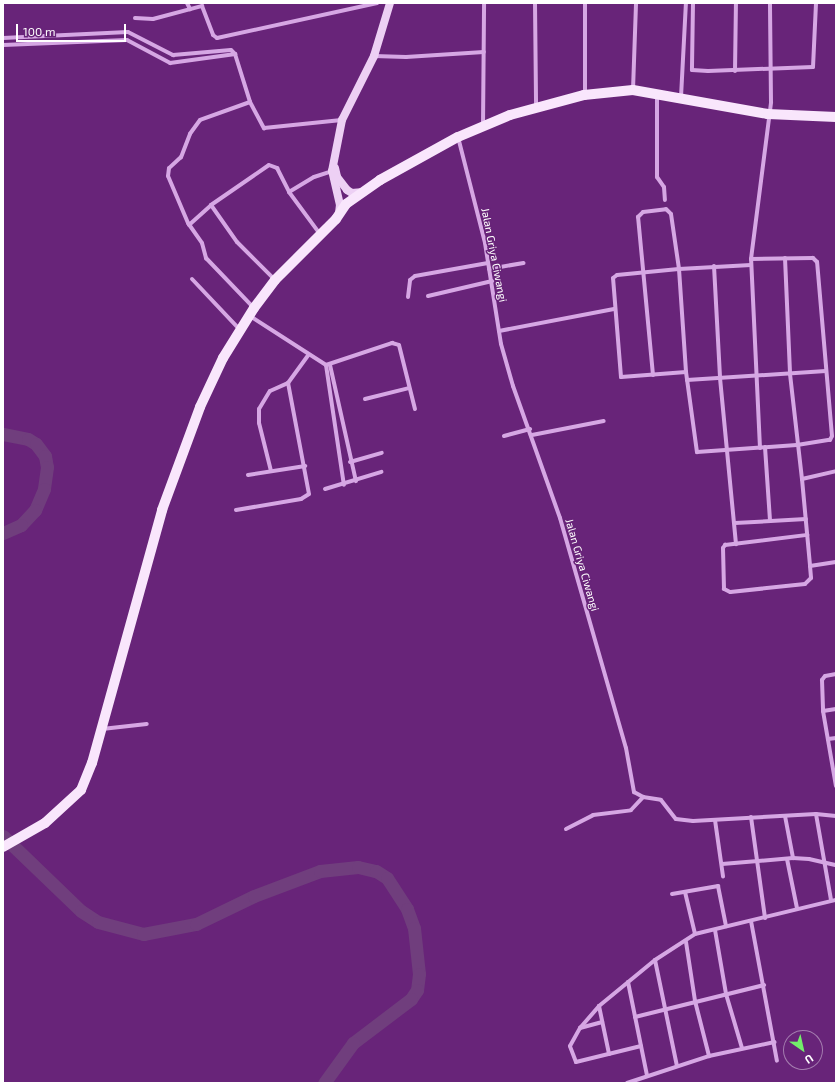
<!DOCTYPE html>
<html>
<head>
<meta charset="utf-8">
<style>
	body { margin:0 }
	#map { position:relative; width:839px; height:1086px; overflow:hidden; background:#682479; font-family:"Exo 2",sans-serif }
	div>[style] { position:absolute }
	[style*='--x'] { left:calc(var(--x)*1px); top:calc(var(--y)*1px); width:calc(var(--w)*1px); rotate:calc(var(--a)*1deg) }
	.river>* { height:13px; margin:-6.5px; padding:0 6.5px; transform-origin:6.5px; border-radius:6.5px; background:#703e7d }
	.street>* { height:4px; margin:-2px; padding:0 2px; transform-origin:2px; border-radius:2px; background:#d6a7e4 }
	.secondary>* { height:8px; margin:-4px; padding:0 4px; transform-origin:4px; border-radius:4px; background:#edd0f4 }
	.primary>* { height:10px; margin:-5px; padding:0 5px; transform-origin:5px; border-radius:5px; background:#f9e6fc }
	span { translate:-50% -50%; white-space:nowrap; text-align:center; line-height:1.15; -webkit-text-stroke:3px #682479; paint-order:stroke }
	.street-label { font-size:11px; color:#fff }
	.frame { position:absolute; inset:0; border:4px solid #fff; pointer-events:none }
	.north { position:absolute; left:783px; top:1030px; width:40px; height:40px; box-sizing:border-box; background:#682479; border:1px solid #a47caf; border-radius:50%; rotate:146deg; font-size:11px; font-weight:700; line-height:16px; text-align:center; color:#fff }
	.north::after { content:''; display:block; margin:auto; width:14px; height:18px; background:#73ee6b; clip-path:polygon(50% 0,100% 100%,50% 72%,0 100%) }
	.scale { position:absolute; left:16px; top:24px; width:110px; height:18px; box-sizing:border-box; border:2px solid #fff; border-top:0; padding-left:5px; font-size:12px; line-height:14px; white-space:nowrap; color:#fff; -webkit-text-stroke:3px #682479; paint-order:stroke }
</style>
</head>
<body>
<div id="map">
	<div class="river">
		<div style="--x:3;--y:434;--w:25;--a:11"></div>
		<div style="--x:28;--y:439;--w:9;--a:32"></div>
		<div style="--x:36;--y:444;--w:15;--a:53"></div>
		<div style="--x:45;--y:456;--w:11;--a:80"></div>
		<div style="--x:47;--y:467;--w:22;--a:98"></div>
		<div style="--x:44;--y:489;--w:23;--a:113"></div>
		<div style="--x:35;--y:510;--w:21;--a:133"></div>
		<div style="--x:21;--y:525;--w:20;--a:156"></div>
		<div style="--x:3;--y:836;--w:108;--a:43.9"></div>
		<div style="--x:81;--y:911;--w:20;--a:33"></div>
		<div style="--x:98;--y:922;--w:47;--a:14.9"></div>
		<div style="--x:143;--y:934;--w:54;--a:-10.7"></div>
		<div style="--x:196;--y:924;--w:64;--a:-25.8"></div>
		<div style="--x:254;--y:896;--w:71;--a:-20.7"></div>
		<div style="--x:320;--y:871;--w:38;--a:-6"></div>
		<div style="--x:358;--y:867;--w:18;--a:13"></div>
		<div style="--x:376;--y:871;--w:13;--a:32"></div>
		<div style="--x:387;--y:878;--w:37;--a:57"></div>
		<div style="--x:407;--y:909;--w:20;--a:70"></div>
		<div style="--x:414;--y:928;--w:46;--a:83.8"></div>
		<div style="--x:419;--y:974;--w:16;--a:97"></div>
		<div style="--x:417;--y:990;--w:11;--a:124"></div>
		<div style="--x:411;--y:999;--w:73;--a:142.8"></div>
		<div style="--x:353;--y:1043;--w:49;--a:125.9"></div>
	</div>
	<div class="street">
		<div style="--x:187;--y:3;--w:7;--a:63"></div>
		<div style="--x:535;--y:3;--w:104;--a:89.4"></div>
		<div style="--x:693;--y:3;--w:67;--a:90.9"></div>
		<div style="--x:692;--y:70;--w:16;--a:4"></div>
		<div style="--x:708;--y:71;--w:105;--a:-2.2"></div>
		<div style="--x:813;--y:67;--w:64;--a:-87.3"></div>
		<div style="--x:135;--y:18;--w:18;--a:3"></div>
		<div style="--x:153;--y:19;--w:51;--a:-14.9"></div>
		<div style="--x:202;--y:6;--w:31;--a:69"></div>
		<div style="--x:213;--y:35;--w:5;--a:37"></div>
		<div style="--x:217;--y:38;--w:164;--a:-12.3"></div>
		<div style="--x:3;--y:38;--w:125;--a:-2.7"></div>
		<div style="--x:128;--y:32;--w:51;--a:27.1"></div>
		<div style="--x:173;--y:55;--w:58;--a:-4.9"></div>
		<div style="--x:231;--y:50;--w:6;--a:45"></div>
		<div style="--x:235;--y:54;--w:50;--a:72.6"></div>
		<div style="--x:250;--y:102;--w:30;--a:62"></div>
		<div style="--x:264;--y:128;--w:78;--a:-5.9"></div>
		<div style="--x:3;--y:45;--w:124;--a:-2.3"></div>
		<div style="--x:127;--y:40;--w:49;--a:28.1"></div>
		<div style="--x:170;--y:63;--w:66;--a:-7.9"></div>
		<div style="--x:374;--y:56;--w:32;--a:2"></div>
		<div style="--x:406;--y:57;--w:78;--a:-3.7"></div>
		<div style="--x:735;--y:71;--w:68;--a:-89.2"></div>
		<div style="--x:633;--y:90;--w:87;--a:-88"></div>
		<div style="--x:585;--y:95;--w:92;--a:-90"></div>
		<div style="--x:657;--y:96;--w:81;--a:90"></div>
		<div style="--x:657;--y:177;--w:12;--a:55"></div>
		<div style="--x:664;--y:187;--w:13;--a:86"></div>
		<div style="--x:681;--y:97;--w:94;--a:-87"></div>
		<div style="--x:250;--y:102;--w:53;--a:160.2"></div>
		<div style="--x:200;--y:120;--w:17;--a:126"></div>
		<div style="--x:190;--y:134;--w:25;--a:111"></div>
		<div style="--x:181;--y:157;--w:16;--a:137"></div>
		<div style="--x:169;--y:168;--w:8;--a:97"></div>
		<div style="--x:168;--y:176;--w:51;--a:66.9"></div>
		<div style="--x:188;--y:223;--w:24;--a:55"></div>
		<div style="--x:202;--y:243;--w:16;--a:75"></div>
		<div style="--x:206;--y:258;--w:69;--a:46.2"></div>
		<div style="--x:483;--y:126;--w:123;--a:-89.5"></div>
		<div style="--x:458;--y:137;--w:109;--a:75.7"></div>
		<div style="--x:485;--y:243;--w:102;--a:81"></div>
		<div style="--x:501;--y:344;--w:44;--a:74.1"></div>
		<div style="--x:513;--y:386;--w:140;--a:70.4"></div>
		<div style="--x:560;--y:518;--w:239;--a:74"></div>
		<div style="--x:626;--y:748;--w:45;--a:79.7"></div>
		<div style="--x:634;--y:792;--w:10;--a:29"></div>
		<div style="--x:643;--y:797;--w:18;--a:9"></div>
		<div style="--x:661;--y:800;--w:24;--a:52"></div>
		<div style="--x:676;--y:819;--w:17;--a:7"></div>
		<div style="--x:693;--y:821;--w:123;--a:-3.3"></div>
		<div style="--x:816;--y:814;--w:20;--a:6"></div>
		<div style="--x:289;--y:192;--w:29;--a:-31"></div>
		<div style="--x:314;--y:177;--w:19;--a:-18"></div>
		<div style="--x:211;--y:205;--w:45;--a:54.9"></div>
		<div style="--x:237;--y:242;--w:54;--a:45"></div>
		<div style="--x:189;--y:225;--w:30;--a:-42"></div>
		<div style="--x:211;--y:205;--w:70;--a:-34.6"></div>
		<div style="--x:269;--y:165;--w:9;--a:21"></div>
		<div style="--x:277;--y:168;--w:27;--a:63"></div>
		<div style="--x:289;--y:192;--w:52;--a:53.6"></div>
		<div style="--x:785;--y:258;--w:116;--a:87.5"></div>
		<div style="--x:790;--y:374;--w:106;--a:83.5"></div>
		<div style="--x:802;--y:479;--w:87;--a:84.7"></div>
		<div style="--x:810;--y:566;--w:12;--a:85"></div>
		<div style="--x:811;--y:578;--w:8;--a:135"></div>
		<div style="--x:805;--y:584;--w:75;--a:173.9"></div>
		<div style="--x:730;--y:592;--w:7;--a:-153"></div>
		<div style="--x:724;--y:589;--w:41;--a:-91.4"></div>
		<div style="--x:723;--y:548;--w:4;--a:-56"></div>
		<div style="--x:725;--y:545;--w:83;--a:-7"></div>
		<div style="--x:714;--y:266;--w:112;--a:86.9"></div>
		<div style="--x:720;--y:378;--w:167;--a:84.5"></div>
		<div style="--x:489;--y:269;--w:35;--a:-10"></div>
		<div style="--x:192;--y:279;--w:70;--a:46.7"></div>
		<div style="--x:428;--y:296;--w:66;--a:-13.2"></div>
		<div style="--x:408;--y:297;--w:17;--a:-83"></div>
		<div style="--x:410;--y:280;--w:6;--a:-39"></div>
		<div style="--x:415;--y:276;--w:74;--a:-10.1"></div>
		<div style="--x:250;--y:316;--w:90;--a:32.8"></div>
		<div style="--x:326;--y:365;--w:70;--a:-18.4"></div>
		<div style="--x:392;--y:343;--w:7;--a:16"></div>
		<div style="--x:399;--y:345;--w:66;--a:76"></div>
		<div style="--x:499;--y:331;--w:117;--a:-10.8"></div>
		<div style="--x:326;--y:365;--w:121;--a:81.5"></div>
		<div style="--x:330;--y:365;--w:119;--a:77.4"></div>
		<div style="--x:686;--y:372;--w:65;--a:175.6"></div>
		<div style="--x:621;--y:377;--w:99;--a:-94.6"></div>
		<div style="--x:613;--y:278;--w:5;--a:-37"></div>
		<div style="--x:617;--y:275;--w:62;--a:-5.5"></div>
		<div style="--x:679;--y:269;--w:72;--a:-3.2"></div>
		<div style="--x:653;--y:375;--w:159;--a:-95.4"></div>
		<div style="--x:638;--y:217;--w:7;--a:-45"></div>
		<div style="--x:643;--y:212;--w:23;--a:-7"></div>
		<div style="--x:666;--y:209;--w:7;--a:45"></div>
		<div style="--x:671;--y:214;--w:56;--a:81.7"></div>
		<div style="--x:679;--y:269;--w:103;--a:86.1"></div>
		<div style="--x:686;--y:372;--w:81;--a:82.2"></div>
		<div style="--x:697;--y:452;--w:100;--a:-4"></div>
		<div style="--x:797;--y:445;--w:33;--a:-9"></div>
		<div style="--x:830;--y:440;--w:4;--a:-63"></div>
		<div style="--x:832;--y:436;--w:175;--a:-94.9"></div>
		<div style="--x:817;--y:262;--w:6;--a:-135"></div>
		<div style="--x:813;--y:258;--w:62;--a:179.1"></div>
		<div style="--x:687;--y:380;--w:139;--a:-3.7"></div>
		<div style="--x:365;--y:399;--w:45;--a:-14"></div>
		<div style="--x:532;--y:435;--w:73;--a:-11"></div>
		<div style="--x:504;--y:436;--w:27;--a:-15"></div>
		<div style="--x:765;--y:447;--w:74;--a:86.1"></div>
		<div style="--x:760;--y:448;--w:189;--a:-92.7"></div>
		<div style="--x:751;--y:259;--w:158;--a:-82.7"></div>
		<div style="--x:771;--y:102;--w:99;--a:-90.6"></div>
		<div style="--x:350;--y:462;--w:33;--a:-16"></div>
		<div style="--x:271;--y:471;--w:49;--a:-104"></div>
		<div style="--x:259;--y:423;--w:14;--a:-90"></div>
		<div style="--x:259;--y:409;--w:21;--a:-59"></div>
		<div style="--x:270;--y:391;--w:20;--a:-24"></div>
		<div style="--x:248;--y:475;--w:58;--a:-9"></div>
		<div style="--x:802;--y:479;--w:35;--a:-13"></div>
		<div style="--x:325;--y:489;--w:59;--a:-16.9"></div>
		<div style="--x:236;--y:510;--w:66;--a:-9.6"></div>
		<div style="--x:301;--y:499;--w:9;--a:-32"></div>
		<div style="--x:309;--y:494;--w:113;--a:-100.7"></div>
		<div style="--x:288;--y:383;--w:34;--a:-54"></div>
		<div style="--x:735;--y:523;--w:71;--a:-3.2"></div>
		<div style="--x:810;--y:566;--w:26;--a:-9"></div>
		<div style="--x:836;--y:674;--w:11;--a:170"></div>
		<div style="--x:825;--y:676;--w:5;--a:127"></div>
		<div style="--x:822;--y:680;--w:31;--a:88"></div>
		<div style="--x:823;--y:711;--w:76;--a:80.2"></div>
		<div style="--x:823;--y:711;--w:13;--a:-9"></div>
		<div style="--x:102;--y:729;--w:45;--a:-6.3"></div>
		<div style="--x:828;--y:739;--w:8;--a:-7"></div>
		<div style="--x:816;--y:814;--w:87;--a:80.1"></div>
		<div style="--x:785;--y:816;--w:43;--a:79.2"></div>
		<div style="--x:751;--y:817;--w:102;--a:82.1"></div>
		<div style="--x:715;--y:820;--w:57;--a:81.9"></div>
		<div style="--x:566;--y:829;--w:30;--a:-27"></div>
		<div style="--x:593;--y:815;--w:38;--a:-7"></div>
		<div style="--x:631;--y:810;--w:18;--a:-47"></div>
		<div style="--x:787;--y:859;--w:50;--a:78.5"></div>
		<div style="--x:722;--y:864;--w:71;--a:-4.8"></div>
		<div style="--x:793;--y:858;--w:16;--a:4"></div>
		<div style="--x:809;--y:859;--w:28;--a:13"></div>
		<div style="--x:685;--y:892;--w:43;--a:76.6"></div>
		<div style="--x:672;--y:894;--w:47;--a:-9.9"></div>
		<div style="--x:718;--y:886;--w:41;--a:78.7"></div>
		<div style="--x:751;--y:921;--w:142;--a:79.5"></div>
		<div style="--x:715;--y:930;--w:65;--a:80.2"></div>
		<div style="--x:726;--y:994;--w:56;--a:73.5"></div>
		<div style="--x:686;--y:942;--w:60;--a:81.3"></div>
		<div style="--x:695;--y:1001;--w:57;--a:75.7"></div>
		<div style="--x:655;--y:960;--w:108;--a:78.3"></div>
		<div style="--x:628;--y:982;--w:95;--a:78.5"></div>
		<div style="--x:599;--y:1006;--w:49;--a:78.2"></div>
		<div style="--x:635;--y:1017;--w:133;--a:-13.9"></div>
		<div style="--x:580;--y:1028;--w:23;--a:-15"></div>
		<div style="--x:641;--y:1046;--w:67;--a:166.2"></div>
		<div style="--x:576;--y:1062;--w:17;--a:-111"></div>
		<div style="--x:570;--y:1046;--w:21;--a:-61"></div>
		<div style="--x:580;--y:1028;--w:29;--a:-49"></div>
		<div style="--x:599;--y:1006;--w:72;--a:-39.4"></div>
		<div style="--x:655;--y:960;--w:48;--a:-33"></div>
		<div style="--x:695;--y:934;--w:145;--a:-13.6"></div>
		<div style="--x:627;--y:1083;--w:86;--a:-18.2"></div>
		<div style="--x:709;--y:1056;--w:67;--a:-12"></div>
	</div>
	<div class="secondary">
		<div style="--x:335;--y:168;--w:9;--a:77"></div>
		<div style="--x:337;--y:177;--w:16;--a:52"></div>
		<div style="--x:347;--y:190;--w:6;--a:31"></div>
		<div style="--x:352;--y:193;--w:11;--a:-5"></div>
		<div style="--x:339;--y:213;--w:8;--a:-83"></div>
		<div style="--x:340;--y:205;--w:35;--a:-103"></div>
		<div style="--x:332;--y:171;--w:52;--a:-78.9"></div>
		<div style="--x:342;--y:120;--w:72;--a:-63.4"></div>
		<div style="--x:374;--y:56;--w:55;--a:-73.2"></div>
	</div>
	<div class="primary">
		<div style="--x:3;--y:847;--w:48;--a:-29.7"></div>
		<div style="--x:45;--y:823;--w:49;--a:-42.5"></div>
		<div style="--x:81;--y:790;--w:29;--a:-68"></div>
		<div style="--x:92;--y:763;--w:263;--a:-74.5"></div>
		<div style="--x:162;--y:510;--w:110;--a:-69.7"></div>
		<div style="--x:200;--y:407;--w:54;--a:-64.9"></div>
		<div style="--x:223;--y:358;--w:59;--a:-58.2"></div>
		<div style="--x:254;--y:308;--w:35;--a:-53"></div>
		<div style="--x:275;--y:280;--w:86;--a:-45"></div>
		<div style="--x:336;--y:219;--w:18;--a:-56"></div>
		<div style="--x:346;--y:204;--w:42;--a:-35.2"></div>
		<div style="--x:380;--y:180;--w:89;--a:-28.9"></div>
		<div style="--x:458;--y:137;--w:56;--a:-22.9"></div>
		<div style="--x:510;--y:115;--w:77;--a:-15.1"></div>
		<div style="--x:584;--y:95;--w:49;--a:-5.8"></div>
		<div style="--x:633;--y:90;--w:137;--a:10.1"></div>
		<div style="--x:768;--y:114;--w:68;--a:2.5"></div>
	</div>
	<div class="street-label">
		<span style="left:494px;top:255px;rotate:79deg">Jalan Griya Ciwangi</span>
		<span style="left:582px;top:565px;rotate:74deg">Jalan Griya Ciwangi</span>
	</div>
	<div class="frame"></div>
	<div class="north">U</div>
	<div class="scale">100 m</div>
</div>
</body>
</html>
